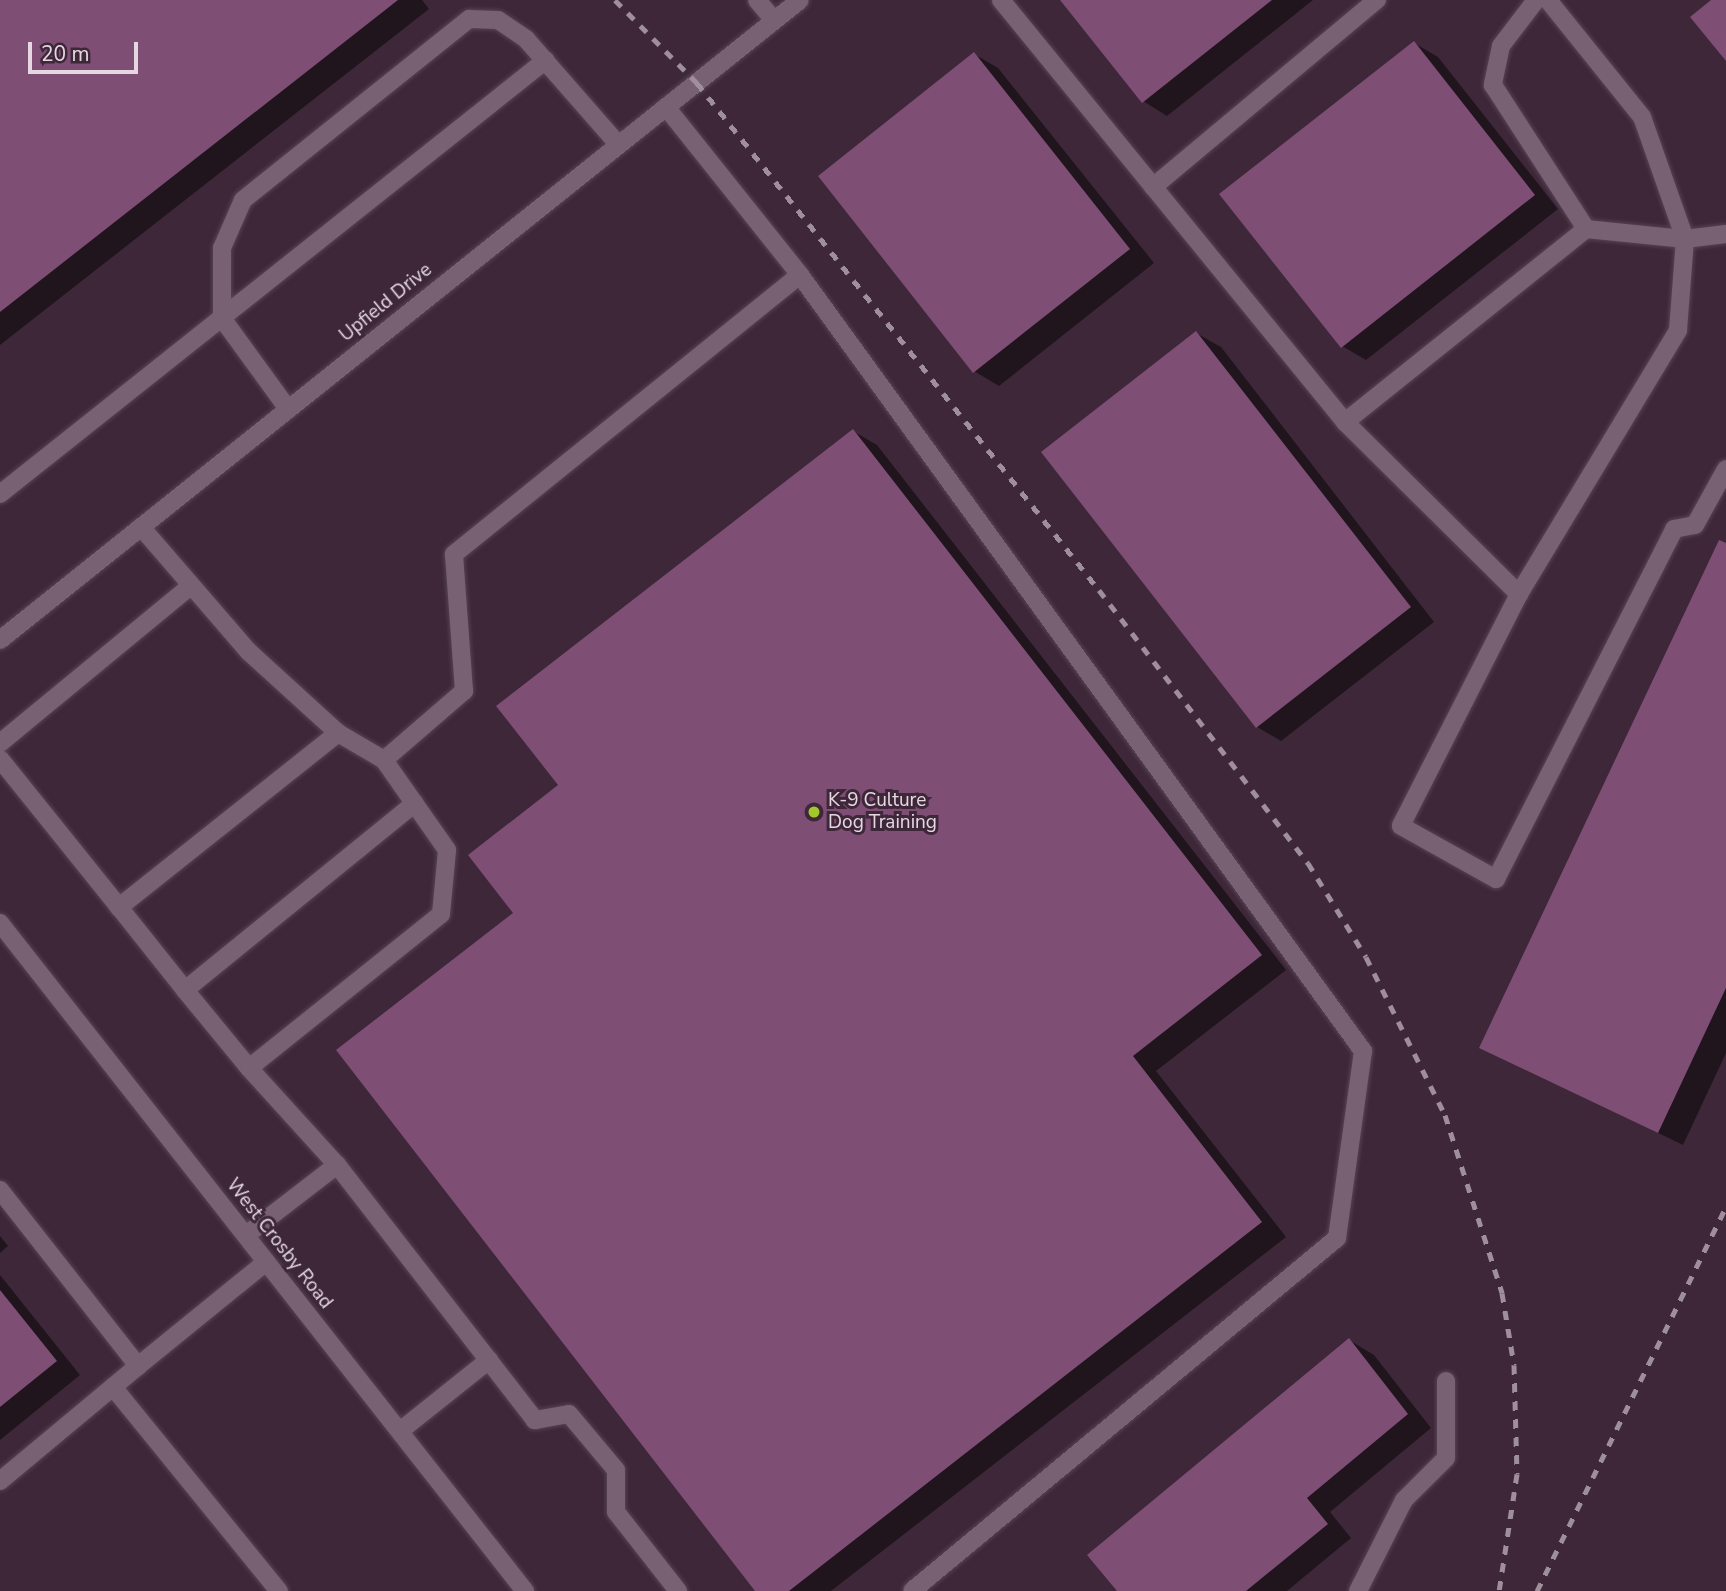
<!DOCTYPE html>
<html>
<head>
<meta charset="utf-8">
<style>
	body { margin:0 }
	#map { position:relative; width:1726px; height:1591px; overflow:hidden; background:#3d2738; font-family:"Nunito Sans",sans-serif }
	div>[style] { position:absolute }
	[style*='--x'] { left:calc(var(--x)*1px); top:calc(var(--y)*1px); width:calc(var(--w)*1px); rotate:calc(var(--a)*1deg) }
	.shadow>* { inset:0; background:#0007 }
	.building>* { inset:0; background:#7e4e75 }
	.roads { filter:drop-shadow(0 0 2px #564353) drop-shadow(0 0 2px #564353) }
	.minor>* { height:18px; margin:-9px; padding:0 9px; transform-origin:9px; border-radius:9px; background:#796174 }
	.rail>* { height:5px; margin-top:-2.5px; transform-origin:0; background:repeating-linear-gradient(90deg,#9f8e9b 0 9px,transparent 0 18px) }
	.dots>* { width:19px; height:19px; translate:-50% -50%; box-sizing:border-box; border:4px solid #3d2738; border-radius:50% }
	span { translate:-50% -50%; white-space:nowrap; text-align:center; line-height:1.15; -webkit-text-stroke:6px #3d2738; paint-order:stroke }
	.street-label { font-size:19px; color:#e6d8e3 }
	.poi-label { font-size:19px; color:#e6d8e3 }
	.left { translate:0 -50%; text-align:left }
	.scale { position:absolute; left:28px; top:42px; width:110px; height:32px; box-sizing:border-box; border:4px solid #e6d8e3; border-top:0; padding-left:9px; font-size:21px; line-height:24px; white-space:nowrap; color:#e6d8e3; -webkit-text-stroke:5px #3d2738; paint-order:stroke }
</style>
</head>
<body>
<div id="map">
	<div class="shadow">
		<div style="clip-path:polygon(0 0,422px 0,429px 9px,0 345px)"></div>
		<div style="clip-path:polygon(1062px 0,1313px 0,1167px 116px,1143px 101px)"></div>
		<div style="clip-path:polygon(1414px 43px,1438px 57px,1558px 209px,1366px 360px,1342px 346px)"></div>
		<div style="clip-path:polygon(974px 54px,998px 68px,1154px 263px,999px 386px,974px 371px)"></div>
		<div style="clip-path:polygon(1196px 333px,1221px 347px,1434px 622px,1281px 741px,1257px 727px)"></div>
		<div style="clip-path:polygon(853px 431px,877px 445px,1286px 970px,1156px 1071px,1286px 1237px,831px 1591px,757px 1591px,515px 913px)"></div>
		<div style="clip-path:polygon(1726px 545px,1726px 1053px,1683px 1145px,1482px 1047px)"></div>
		<div style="clip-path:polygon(0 1236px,8px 1246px,0 1253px)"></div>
		<div style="clip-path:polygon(0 1275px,80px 1375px,0 1440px)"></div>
		<div style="clip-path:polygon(1349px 1340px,1374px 1355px,1431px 1428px,1330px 1512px,1351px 1538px,1287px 1591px,1120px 1591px)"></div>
	</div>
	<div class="building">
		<div style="clip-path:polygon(0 0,398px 0,0 312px)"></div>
		<div style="clip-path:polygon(1060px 0,1272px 0,1142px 103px)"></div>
		<div style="clip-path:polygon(1711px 0,1726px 0,1726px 61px,1690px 17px)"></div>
		<div style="clip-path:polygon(1414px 41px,1535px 195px,1341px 348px,1219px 194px)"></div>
		<div style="clip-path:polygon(974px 52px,1130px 249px,973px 373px,818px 176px)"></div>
		<div style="clip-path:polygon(1196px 331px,1411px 607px,1256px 728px,1041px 452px)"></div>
		<div style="clip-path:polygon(853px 429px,1262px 955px,1133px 1056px,1262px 1222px,789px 1591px,755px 1591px,336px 1050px,513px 913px,468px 855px,558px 785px,496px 706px)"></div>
		<div style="clip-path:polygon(1719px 540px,1726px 543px,1726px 988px,1658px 1133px,1479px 1048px)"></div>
		<div style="clip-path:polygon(0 1290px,57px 1361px,0 1407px)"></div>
		<div style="clip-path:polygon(1349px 1338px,1408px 1414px,1307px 1498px,1328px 1524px,1246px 1591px,1117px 1591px,1087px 1555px)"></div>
	</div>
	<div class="roads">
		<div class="minor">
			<div style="--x:757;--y:0;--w:26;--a:50"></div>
			<div style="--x:1001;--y:0;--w:544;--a:50.81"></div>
			<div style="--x:1345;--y:422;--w:245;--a:44.7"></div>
			<div style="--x:1519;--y:594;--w:260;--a:117"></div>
			<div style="--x:1401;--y:826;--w:109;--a:29.2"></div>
			<div style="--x:1496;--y:879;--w:393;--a:-63"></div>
			<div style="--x:1674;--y:529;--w:21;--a:-11"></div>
			<div style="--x:1695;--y:525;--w:64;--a:-61"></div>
			<div style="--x:1536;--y:0;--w:58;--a:127.3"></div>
			<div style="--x:1501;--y:46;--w:40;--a:102"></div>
			<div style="--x:1493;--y:85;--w:171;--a:57.1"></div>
			<div style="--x:666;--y:107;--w:215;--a:51.4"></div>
			<div style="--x:1153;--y:187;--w:292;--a:-39.9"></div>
			<div style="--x:288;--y:409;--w:112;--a:-126"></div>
			<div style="--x:222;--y:318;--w:70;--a:-90"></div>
			<div style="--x:222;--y:248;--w:52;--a:-66.4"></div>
			<div style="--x:243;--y:200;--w:290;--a:-38.7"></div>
			<div style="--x:469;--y:19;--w:29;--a:2"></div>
			<div style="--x:498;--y:20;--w:34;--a:34"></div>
			<div style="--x:526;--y:39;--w:140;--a:48.8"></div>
			<div style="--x:1345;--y:422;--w:309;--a:-38.7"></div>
			<div style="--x:1586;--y:229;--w:100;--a:5.8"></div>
			<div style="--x:1685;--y:239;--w:41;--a:-7"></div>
			<div style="--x:0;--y:494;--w:697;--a:-38.48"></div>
			<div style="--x:141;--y:527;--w:164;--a:49.2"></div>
			<div style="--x:248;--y:651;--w:122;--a:42.3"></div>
			<div style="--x:338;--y:733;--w:53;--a:30.4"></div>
			<div style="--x:1519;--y:594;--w:308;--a:-58.9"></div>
			<div style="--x:1678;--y:330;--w:91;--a:-85.6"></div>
			<div style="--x:1685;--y:239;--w:129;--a:-109.4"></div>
			<div style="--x:1642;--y:117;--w:150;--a:-128.8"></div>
			<div style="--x:0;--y:640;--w:1024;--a:-38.66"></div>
			<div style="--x:338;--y:733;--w:280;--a:141.5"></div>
			<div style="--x:119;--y:907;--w:106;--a:51.5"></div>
			<div style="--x:185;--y:990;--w:296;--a:-39.1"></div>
			<div style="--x:0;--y:743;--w:244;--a:-39.5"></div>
			<div style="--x:0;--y:759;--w:190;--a:51.2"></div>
			<div style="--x:0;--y:923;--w:850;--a:51.84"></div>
			<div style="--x:185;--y:990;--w:101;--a:50.6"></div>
			<div style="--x:0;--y:1190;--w:224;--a:51.9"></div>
			<div style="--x:138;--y:1366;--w:165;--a:-39.1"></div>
			<div style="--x:246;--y:1235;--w:115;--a:-37.6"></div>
			<div style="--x:113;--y:1387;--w:263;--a:50.9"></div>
			<div style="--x:400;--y:1431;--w:114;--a:-38.6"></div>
			<div style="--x:0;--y:1481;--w:180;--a:-39.8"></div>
			<div style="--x:678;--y:1591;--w:100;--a:-128.1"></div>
			<div style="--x:616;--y:1512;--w:42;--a:-90"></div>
			<div style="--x:616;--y:1470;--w:73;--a:-130"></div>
			<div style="--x:569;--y:1414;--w:35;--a:170"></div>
			<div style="--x:535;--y:1420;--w:323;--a:-127.8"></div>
			<div style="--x:337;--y:1165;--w:131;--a:-132.2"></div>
			<div style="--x:249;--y:1068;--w:246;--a:-38.7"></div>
			<div style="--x:441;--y:914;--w:64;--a:-84.6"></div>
			<div style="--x:447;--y:850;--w:110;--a:-125"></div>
			<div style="--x:384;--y:760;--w:106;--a:-40.8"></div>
			<div style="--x:464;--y:691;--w:137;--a:-94.2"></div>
			<div style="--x:454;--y:554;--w:444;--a:-38.9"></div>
			<div style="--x:800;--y:275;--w:959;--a:54.04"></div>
			<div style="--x:1363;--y:1051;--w:189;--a:97.9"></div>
			<div style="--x:1337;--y:1238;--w:552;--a:140.29"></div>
			<div style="--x:1358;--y:1591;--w:102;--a:-63.2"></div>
			<div style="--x:1404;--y:1500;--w:59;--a:-45"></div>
			<div style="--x:1446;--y:1458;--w:77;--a:-90"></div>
		</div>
	</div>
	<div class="rail">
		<div style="--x:615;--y:0;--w:117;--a:45.3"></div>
		<div style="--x:697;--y:83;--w:647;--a:51.59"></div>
		<div style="--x:1099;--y:590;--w:344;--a:52.6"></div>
		<div style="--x:1308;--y:863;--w:110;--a:58.3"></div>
		<div style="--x:1366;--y:957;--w:177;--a:63.4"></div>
		<div style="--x:1445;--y:1115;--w:187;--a:72.2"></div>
		<div style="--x:1502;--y:1293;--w:73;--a:80.5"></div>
		<div style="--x:1514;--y:1365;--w:109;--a:88.4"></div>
		<div style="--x:1517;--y:1474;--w:118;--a:98.7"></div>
		<div style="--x:1537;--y:1591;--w:428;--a:-63.8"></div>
	</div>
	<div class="dots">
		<div style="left:814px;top:812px;background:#a1c92a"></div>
	</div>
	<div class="street-label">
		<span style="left:386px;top:303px;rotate:-39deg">Upfield Drive</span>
		<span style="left:279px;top:1244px;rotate:52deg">West Crosby Road</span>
	</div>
	<div class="poi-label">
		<span class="left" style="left:828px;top:812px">K-9 Culture<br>Dog Training</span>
	</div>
	<div class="scale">20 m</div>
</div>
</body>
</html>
